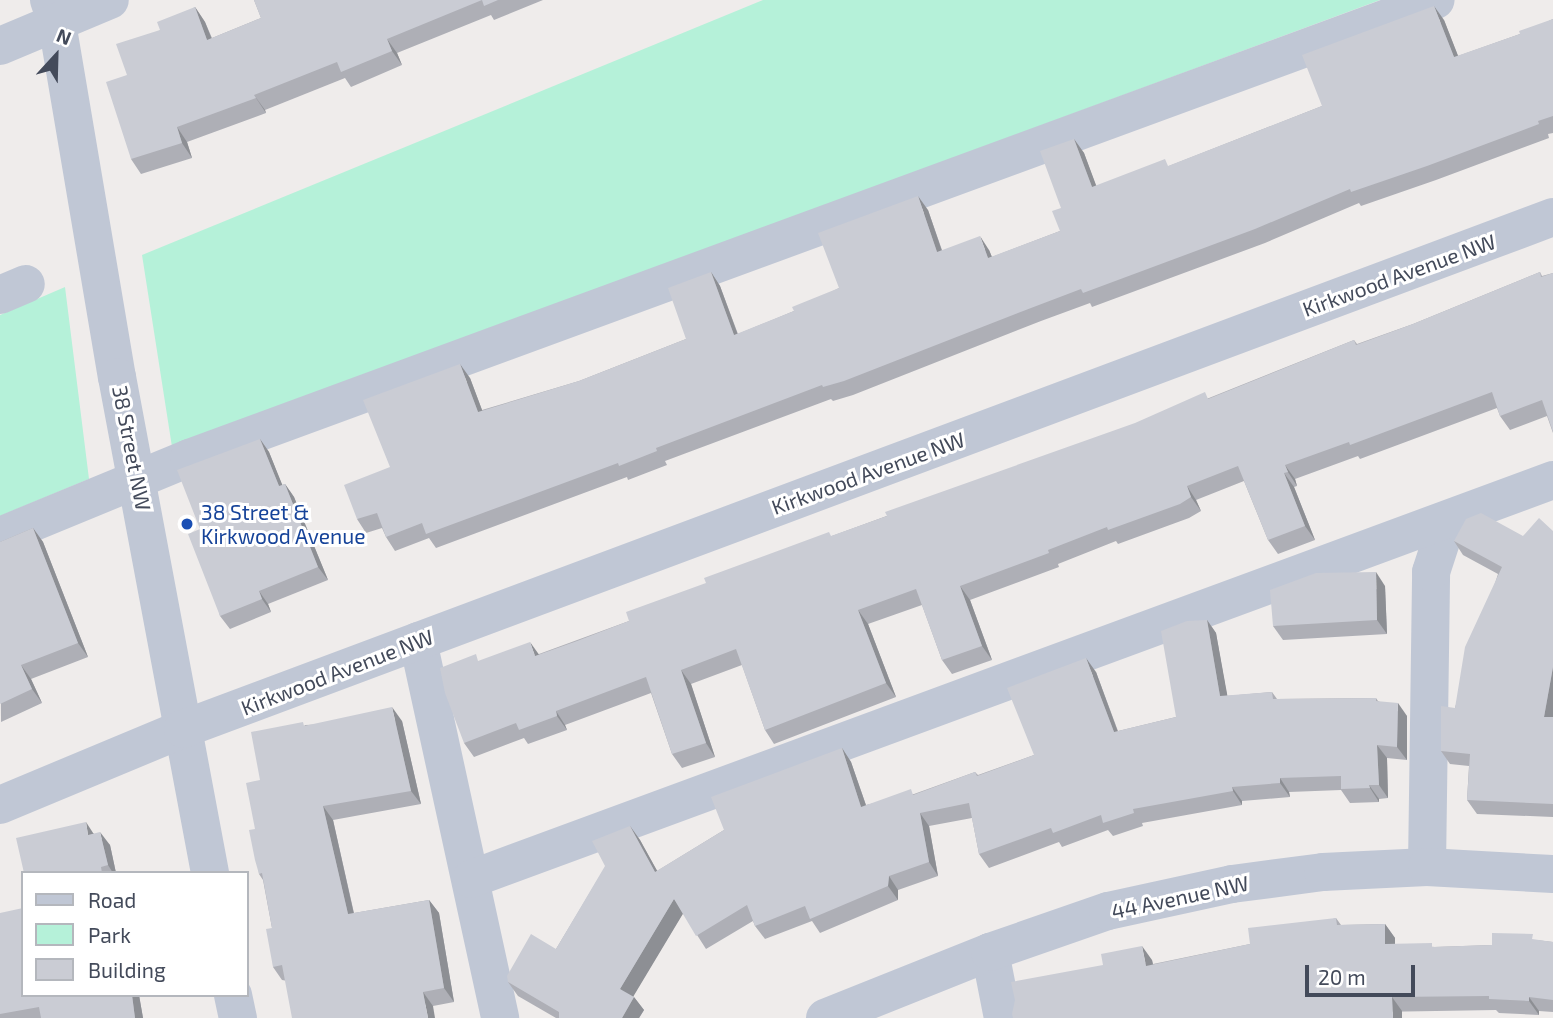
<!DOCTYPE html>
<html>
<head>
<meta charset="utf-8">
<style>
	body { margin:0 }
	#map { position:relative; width:1553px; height:1018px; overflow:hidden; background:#efeceb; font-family:"Exo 2",sans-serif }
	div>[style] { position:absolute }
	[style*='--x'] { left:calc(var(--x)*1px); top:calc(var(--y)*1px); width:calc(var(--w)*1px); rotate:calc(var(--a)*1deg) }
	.green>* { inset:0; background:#b5f1d9 }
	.minor>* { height:38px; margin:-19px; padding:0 19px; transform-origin:19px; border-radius:19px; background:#c0c7d5 }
	.wall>* { inset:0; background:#aeafb6 }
	.shaded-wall>* { inset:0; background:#8d8f94 }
	.building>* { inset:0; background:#caccd4 }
	.dots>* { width:19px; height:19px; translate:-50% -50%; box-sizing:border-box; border:4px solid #fff; border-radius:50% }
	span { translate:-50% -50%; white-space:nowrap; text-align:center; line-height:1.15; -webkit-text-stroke:6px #fff; paint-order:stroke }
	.street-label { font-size:21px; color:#434a5a }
	.transit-label { font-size:21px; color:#164399 }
	.left { translate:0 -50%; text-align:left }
	.legend { position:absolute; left:21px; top:871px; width:228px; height:126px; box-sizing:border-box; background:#fff; border:2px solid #b4b7bd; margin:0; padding:9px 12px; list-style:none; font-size:21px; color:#434a5a }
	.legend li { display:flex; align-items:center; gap:14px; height:35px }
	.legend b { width:35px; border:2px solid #b4b7bd }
	.north { position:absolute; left:21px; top:21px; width:70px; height:70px; -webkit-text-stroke:5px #fff; paint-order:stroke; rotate:22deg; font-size:19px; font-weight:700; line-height:28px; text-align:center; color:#434a5a }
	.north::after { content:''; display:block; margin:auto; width:24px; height:32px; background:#434a5a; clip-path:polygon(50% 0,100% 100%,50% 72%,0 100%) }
	.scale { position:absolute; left:1305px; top:965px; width:110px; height:32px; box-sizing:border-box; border:4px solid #434a5a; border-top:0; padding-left:9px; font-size:21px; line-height:24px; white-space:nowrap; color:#434a5a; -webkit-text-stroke:5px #fff; paint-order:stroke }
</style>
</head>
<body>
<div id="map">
	<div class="green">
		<div style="clip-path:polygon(763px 0,1380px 0,172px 447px,142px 255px)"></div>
		<div style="clip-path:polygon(65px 287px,89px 479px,0 516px,0 315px)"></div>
	</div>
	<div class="minor">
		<div style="--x:49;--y:0;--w:24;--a:71"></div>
		<div style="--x:57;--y:23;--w:359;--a:80.4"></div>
		<div style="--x:117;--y:377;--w:505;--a:79.38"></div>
		<div style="--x:0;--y:46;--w:119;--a:-22.7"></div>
		<div style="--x:0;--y:295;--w:28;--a:-23"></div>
		<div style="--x:0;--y:536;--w:204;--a:-22.4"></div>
		<div style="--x:189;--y:458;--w:1328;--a:-20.17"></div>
		<div style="--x:418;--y:641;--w:386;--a:77.7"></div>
		<div style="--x:0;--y:805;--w:198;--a:-22.6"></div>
		<div style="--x:183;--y:729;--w:1463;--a:-20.49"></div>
		<div style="--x:1427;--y:867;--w:295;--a:-89.2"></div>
		<div style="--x:1431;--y:572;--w:55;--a:-71.9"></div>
		<div style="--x:471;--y:879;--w:1153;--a:-20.24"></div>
		<div style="--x:990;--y:952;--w:67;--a:78.9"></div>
		<div style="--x:233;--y:995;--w:24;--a:78"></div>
		<div style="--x:825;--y:1018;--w:178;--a:-21.8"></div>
		<div style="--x:990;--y:952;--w:125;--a:-19.2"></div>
		<div style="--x:1108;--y:911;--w:127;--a:-12.3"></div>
		<div style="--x:1232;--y:884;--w:92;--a:-7.5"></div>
		<div style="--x:1323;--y:872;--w:104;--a:-2.8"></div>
		<div style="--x:1427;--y:867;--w:126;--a:3.2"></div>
	</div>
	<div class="wall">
		<div style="clip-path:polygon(254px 0,543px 0,494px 20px,491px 15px,397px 53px,402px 65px,351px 87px,345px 78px,265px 110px,266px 113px,187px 142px,192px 158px,141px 174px,131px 159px,127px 75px,160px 30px,195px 7px,205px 22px,212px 38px,261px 18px)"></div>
		<div style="clip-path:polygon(1553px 19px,1553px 133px,1548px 134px,1549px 138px,1436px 180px,1361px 206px,1359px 203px,1265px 243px,1092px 307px,1090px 303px,1041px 321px,853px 395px,833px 401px,831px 399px,665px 461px,667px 465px,628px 480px,627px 477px,436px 548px,429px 538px,395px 551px,386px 537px,382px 528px,366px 533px,357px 519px,470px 378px,482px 410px,579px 381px,686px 339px,711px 272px,720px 286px,738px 334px,794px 311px,839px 288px,928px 210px,942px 250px,989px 250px,992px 257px,1060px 231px,1061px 208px,1074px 139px,1084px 153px,1096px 186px,1169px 166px,1322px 106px,1444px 20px,1458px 56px,1520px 34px)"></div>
		<div style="clip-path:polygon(1540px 272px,1542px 276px,1553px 273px,1553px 433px,1547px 416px,1510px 430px,1500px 416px,1497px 408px,1360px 459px,1358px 456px,1295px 479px,1297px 486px,1294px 487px,1315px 540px,1278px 554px,1268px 540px,1244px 481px,1196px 500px,1201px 511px,1189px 518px,1118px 544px,1116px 541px,1058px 564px,1059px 567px,970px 600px,992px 660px,952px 674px,942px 660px,922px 605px,868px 624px,896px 697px,774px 744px,765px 730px,742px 665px,691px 684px,715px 757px,682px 768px,672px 754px,651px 693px,565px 725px,567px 730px,528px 744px,524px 738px,474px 757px,464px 743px,480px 661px,539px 654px,629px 621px,832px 536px,1209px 398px,1354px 340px,1357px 344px,1413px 324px)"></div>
		<div style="clip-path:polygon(260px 439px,269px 452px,282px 485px,285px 484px,294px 497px,328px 580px,268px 604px,271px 612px,230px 629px,220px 616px,200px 529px)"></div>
		<div style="clip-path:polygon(33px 528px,43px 542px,88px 657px,31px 679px,42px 703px,1px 722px,0 542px)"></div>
		<div style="clip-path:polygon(1553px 531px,1553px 817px,1477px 814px,1467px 800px,1469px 766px,1450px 764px,1441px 751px,1498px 574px,1463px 555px,1454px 541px,1523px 536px)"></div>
		<div style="clip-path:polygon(1385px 586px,1387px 634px,1283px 640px,1273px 626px)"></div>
		<div style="clip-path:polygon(1207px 620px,1216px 633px,1227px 696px,1272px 692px,1277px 699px,1376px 698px,1378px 701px,1407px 716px,1407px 760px,1387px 758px,1388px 798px,1379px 799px,1379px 802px,1350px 803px,1341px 790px,1289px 792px,1290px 797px,1242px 801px,1242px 805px,1142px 823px,1143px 826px,1113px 836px,1108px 830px,1062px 847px,1059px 842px,989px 868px,979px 854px,972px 818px,929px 826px,938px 876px,898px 890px,898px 900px,820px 933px,812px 921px,765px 939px,755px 926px,753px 921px,706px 949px,683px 913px,633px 996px,644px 1010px,639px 1018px,556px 1018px,518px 996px,508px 982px,556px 949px,630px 826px,640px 840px,657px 871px,724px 830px,842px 748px,851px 762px,866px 805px,914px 794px,975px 772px,978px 775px,1034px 755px,1096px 672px,1118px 731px,1176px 717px)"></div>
		<div style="clip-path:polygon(402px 721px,421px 804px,333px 820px,354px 913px,429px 900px,439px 913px,454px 1002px,433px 1006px,282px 980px,273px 967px,272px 928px,263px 880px,259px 874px,255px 829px,260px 780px,305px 725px)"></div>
		<div style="clip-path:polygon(93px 833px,110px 845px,116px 873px,24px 873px)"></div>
		<div style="clip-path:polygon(0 913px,23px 995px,139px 995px,143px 1018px,0 1018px)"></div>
		<div style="clip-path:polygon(1336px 918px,1341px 925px,1385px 924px,1395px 938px,1395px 944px,1435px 947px,1492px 945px,1536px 940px,1553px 942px,1553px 1012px,1539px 1011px,1539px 1015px,1499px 1013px,1496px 1010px,1013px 1018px,1152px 960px,1153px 964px,1250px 944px)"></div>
	</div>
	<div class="shaded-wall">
		<div style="clip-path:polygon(1434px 6px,1444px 20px,1464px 71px,1454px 57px)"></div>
		<div style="clip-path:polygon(195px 7px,205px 22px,218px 55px,207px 40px)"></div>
		<div style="clip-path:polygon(387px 39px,397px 53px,402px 65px,392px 51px)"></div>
		<div style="clip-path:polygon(254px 95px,265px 110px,266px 113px)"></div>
		<div style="clip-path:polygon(177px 127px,187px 142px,192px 158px,182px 143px)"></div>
		<div style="clip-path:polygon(1074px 139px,1084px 153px,1102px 201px,1092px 187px)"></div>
		<div style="clip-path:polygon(918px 196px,928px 210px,947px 266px,937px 252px)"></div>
		<div style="clip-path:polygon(980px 236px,989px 250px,998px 272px,988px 258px)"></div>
		<div style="clip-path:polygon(711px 272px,720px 286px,743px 349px,734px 335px)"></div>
		<div style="clip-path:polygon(460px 364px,470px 378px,488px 426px,478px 412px)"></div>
		<div style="clip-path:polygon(260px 439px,269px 452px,288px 499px,279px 486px)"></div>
		<div style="clip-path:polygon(1285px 465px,1295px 479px,1297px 486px,1288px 472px)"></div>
		<div style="clip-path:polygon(1284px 473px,1294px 487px,1315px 540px,1305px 526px)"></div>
		<div style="clip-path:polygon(285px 484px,294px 497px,328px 580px,318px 567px)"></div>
		<div style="clip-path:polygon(1187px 486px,1196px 500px,1201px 511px,1191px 497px)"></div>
		<div style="clip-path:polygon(33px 528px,43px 542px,88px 657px,78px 643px)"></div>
		<div style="clip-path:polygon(1376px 572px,1385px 586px,1387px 634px,1377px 620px)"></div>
		<div style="clip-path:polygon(960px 586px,970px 600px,992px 660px,982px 646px)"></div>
		<div style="clip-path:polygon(259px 591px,268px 604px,271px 612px,262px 599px)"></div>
		<div style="clip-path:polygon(858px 610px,868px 624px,896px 697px,886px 683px)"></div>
		<div style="clip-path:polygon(1207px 620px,1216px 633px,1230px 710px,1220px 696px)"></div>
		<div style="clip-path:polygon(530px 642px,540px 656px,535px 656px)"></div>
		<div style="clip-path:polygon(1086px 658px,1096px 672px,1123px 746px,1114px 732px)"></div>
		<div style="clip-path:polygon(21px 665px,31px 679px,42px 703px,32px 689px)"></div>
		<div style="clip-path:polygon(1553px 667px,1553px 730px,1544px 717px)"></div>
		<div style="clip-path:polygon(681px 670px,691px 684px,715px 757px,706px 743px)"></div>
		<div style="clip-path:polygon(1398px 703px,1407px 716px,1407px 760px,1397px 747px)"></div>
		<div style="clip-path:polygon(392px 707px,402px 721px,421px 804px,411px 791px)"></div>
		<div style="clip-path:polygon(556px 711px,565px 725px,567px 730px,557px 716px)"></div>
		<div style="clip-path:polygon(1377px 745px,1387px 758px,1388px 798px,1379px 785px)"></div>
		<div style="clip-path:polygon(842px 748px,851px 762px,871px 820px,861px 807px)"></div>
		<div style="clip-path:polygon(1280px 778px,1289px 792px,1290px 797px,1280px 783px)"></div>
		<div style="clip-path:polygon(1369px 785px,1379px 799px,1379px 802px,1370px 788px)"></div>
		<div style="clip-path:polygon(1232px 787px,1242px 801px,1242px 805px,1233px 791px)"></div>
		<div style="clip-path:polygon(323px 806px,333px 820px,357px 928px,348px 914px)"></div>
		<div style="clip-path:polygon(920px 813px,929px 826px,938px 876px,929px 862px)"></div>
		<div style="clip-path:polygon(86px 822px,95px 836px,88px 835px)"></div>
		<div style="clip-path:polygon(630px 826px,640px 840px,665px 885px,655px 872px)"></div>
		<div style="clip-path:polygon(100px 832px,110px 845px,116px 873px,113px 873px,108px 865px)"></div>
		<div style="clip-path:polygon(889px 876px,898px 890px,898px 900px,888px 886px)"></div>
		<div style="clip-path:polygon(674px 899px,684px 912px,630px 1002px,620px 989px)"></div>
		<div style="clip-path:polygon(429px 900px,439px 913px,454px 1002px,444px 988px)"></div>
		<div style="clip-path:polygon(1385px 924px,1395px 938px,1395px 958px,1385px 944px)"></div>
		<div style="clip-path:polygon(1142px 946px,1152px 960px,1156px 980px,1146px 966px)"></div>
		<div style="clip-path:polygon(423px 992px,433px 1006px,435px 1018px,428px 1018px)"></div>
		<div style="clip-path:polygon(132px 995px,139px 995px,143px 1018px,135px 1018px)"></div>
		<div style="clip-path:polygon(634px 997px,644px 1010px,639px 1018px,622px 1018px)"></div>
		<div style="clip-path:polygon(1392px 997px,1402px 1011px,1402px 1018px,1393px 1018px)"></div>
		<div style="clip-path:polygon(1529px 997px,1539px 1011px,1539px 1015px,1529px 1001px)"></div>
	</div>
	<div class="building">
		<div style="clip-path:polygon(254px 0,498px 0,484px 6px,482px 0,387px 39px,392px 51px,341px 72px,337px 62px,254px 95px,256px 98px,177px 127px,182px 143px,131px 159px,106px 82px,127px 75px,116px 44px,160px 30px,157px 22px,195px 7px,207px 40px,261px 18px)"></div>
		<div style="clip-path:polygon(1434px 6px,1454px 57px,1520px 34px,1519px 31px,1553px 19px,1553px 116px,1538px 121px,1539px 124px,1427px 166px,1351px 192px,1350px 189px,1255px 229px,1083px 293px,1081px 289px,1031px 308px,844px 381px,823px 387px,822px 385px,656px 448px,657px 451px,619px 466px,618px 463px,426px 534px,422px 523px,386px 537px,377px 513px,357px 519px,344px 485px,390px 467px,363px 400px,460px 364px,478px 412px,579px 381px,686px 339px,668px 288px,711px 272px,734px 335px,794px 311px,792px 307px,839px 288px,818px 233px,918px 196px,937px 252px,980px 236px,988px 258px,1060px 231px,1052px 211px,1061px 208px,1040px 151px,1074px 139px,1092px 187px,1165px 159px,1168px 166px,1322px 106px,1302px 55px)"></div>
		<div style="clip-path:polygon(1540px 272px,1541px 277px,1553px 273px,1553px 432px,1542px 400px,1500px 416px,1492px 392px,1350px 445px,1349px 442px,1285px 465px,1288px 472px,1284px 473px,1305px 526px,1268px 540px,1238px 466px,1187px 486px,1191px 497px,1180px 504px,1108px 530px,1107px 527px,1048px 550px,1049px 553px,960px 586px,982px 646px,942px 660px,916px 589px,858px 610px,886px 683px,765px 730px,736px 649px,681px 670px,706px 743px,672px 754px,646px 677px,556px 711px,557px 716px,519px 730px,516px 723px,464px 743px,445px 693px,440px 668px,476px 654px,478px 661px,530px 642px,535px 656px,577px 641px,629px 621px,626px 612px,706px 583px,704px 578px,829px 532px,831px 536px,887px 516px,885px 512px,1135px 423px,1205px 392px,1208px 399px,1354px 340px,1356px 345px,1413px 324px)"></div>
		<div style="clip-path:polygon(260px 439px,279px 486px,285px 484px,318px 567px,259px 591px,262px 599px,220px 616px,188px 534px,200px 529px,177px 470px)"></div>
		<div style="clip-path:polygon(1481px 513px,1523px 536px,1539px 518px,1553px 531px,1553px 667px,1544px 717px,1553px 717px,1553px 804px,1467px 800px,1470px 754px,1441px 751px,1441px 706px,1455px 708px,1465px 647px,1502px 567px,1454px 541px,1466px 519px)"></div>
		<div style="clip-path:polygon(33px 528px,78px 643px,21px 665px,32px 689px,0 704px,0 542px)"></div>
		<div style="clip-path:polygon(1376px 572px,1377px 620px,1273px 626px,1270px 590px,1316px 573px)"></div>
		<div style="clip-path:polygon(1207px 620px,1220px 696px,1272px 692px,1273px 699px,1376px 698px,1376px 701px,1398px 703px,1397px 747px,1377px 745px,1379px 785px,1369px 785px,1370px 788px,1341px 789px,1341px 776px,1280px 778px,1280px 783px,1232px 787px,1233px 791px,1133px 809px,1134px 813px,1103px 823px,1101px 815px,1053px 833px,1051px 828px,979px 854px,969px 803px,920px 813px,929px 862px,889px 876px,888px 886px,810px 919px,805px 906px,755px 926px,747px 905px,696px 936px,674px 899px,620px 989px,634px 997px,622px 1018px,559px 1018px,559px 1012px,508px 982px,507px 976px,531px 934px,556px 949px,605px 866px,592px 841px,630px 826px,655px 872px,724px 830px,711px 797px,842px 748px,861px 807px,911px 789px,913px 795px,975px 772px,977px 776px,1034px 755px,1007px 688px,1086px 658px,1114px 732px,1176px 717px,1161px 631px,1187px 621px)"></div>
		<div style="clip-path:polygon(392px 707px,411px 791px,323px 806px,348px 914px,429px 900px,444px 988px,423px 992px,428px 1018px,292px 1018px,282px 965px,273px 967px,266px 929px,272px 928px,262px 873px,259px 874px,255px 860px,249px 830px,255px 829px,246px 783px,260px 780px,251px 732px,303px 722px,304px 726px)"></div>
		<div style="clip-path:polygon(86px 822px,88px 835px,100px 832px,108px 865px,101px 867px,102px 873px,24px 873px,16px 838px)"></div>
		<div style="clip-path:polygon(23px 908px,23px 995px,132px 995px,135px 1018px,41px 1018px,39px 1007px,0 1014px,0 913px)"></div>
		<div style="clip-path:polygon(1336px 918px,1337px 925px,1385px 924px,1385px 944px,1432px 943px,1432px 947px,1492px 945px,1492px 933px,1533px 934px,1532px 939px,1553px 942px,1553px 1000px,1529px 997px,1529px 1001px,1489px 999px,1489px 996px,1392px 997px,1393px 1018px,1013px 1018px,1012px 1014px,1015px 1000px,1011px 982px,1103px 965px,1101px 954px,1142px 946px,1146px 966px,1250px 944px,1248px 928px)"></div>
	</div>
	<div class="dots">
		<div style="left:187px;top:524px;background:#1a4fb4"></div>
	</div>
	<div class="street-label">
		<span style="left:1399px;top:275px;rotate:-20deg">Kirkwood Avenue NW</span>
		<span style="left:132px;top:448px;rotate:79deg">38 Street NW</span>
		<span style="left:868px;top:473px;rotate:-20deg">Kirkwood Avenue NW</span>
		<span style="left:337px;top:672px;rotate:-21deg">Kirkwood Avenue NW</span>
		<span style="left:1180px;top:897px;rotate:-12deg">44 Avenue NW</span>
	</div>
	<div class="transit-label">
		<span class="left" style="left:201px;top:524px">38 Street &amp;<br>Kirkwood Avenue</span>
	</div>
	<ul class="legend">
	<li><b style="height:9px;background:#c0c7d5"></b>Road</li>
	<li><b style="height:19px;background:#b5f1d9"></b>Park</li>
	<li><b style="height:19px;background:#caccd4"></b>Building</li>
	</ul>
	<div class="north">N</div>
	<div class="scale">20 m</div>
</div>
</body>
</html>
